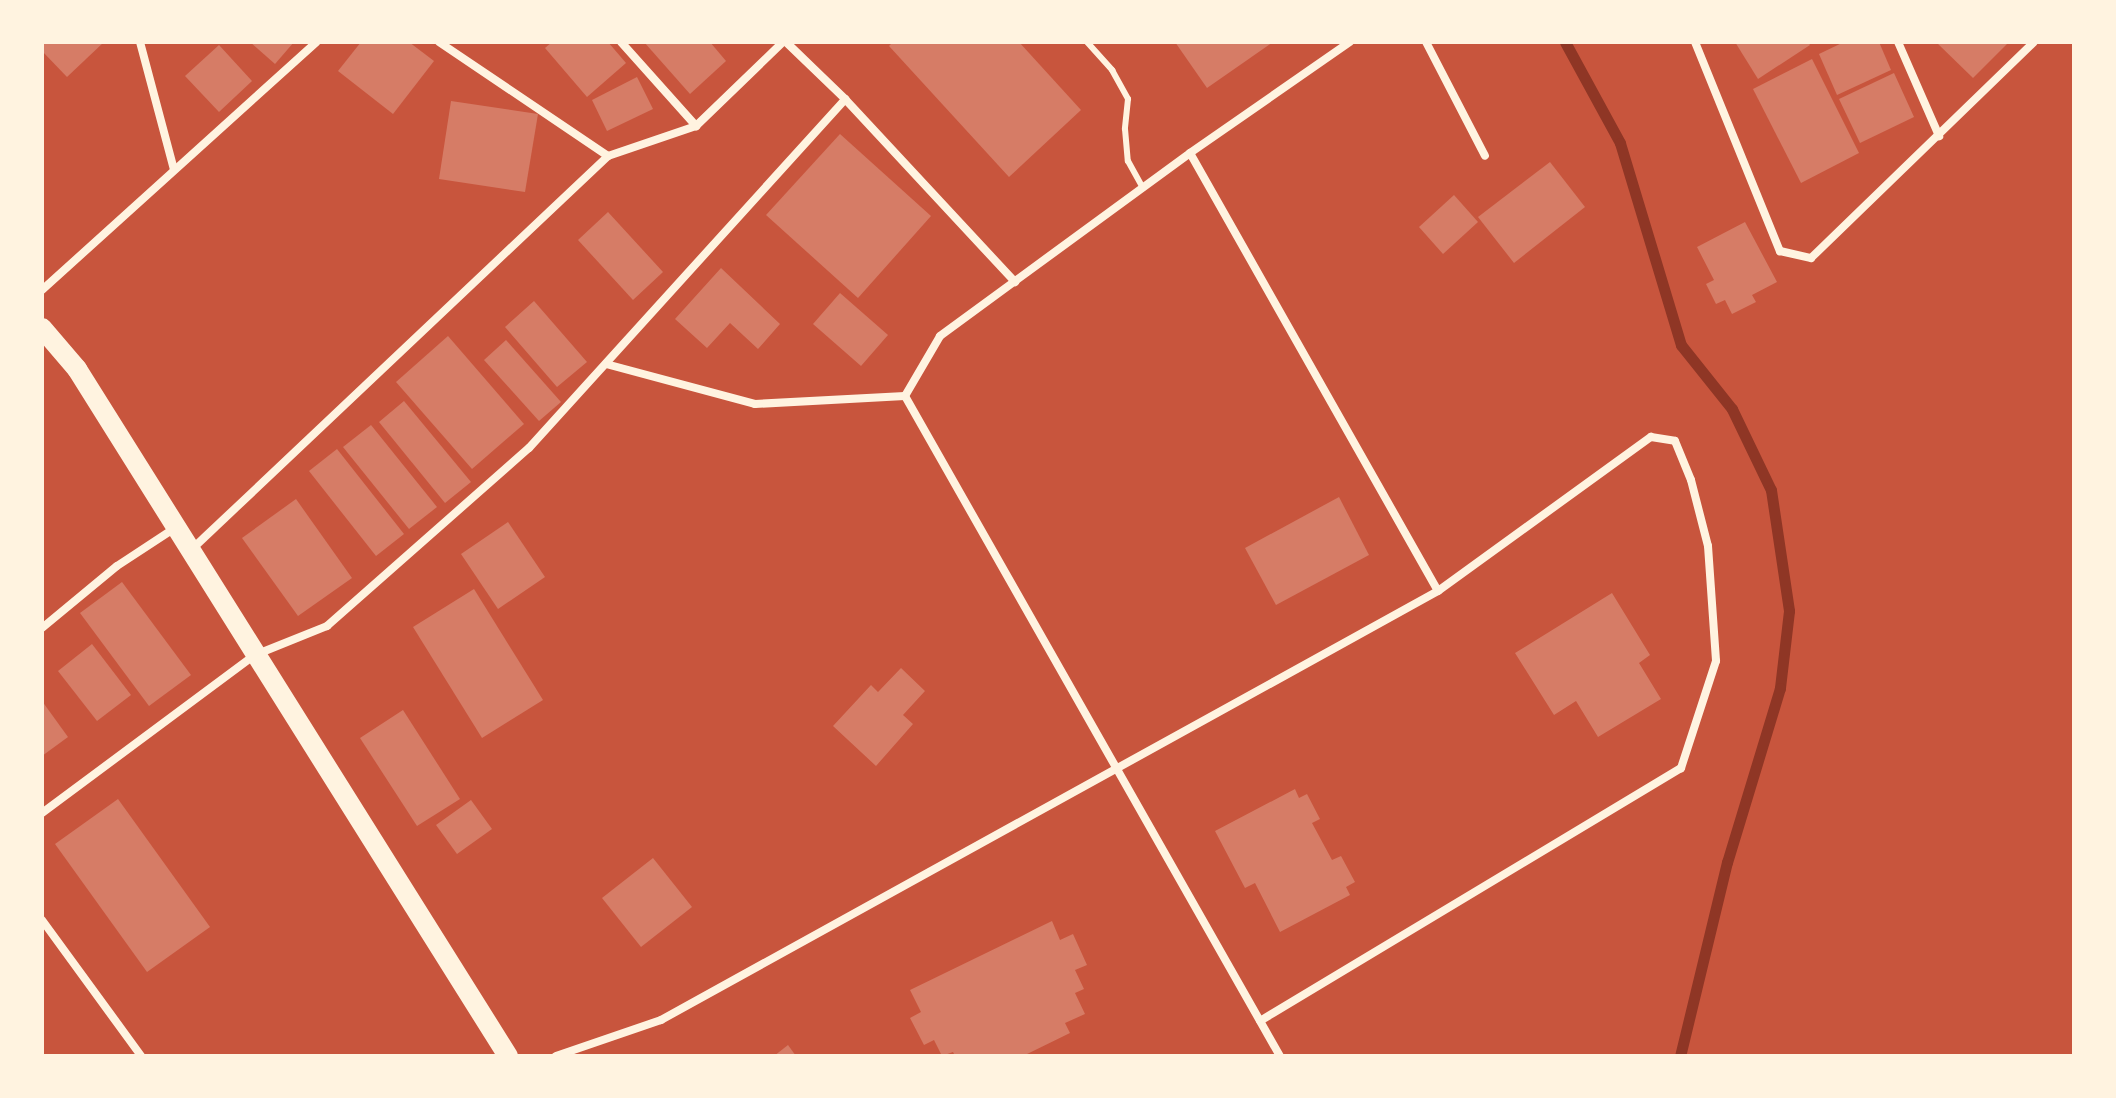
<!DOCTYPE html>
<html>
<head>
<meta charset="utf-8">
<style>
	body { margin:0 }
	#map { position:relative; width:2116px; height:1098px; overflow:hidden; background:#c8553d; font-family:"Asap Condensed",sans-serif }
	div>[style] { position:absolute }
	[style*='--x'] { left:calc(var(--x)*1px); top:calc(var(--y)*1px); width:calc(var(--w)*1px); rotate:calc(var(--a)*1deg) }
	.stream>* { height:11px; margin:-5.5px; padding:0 5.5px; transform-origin:5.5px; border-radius:5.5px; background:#8f3625 }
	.building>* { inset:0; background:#d67c66 }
	.service>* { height:6px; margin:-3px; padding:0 3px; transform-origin:3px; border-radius:3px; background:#fff3e0 }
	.minor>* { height:8px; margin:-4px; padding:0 4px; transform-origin:4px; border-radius:4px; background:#fff3e0 }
	.primary>* { height:20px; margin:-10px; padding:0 10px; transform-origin:10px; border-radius:10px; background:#fff3e0 }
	span { translate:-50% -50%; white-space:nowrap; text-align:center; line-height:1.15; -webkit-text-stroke:8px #fff3e0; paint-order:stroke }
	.frame { position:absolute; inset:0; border:44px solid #fff3e0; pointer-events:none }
</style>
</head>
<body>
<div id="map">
	<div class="stream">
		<div style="--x:1565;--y:42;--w:115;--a:61.4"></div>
		<div style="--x:1620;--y:143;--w:211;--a:73.2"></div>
		<div style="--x:1681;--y:345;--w:82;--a:51.4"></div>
		<div style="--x:1732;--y:409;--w:90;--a:64.3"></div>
		<div style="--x:1771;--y:490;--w:122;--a:81.5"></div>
		<div style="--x:1789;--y:611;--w:78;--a:96.7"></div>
		<div style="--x:1780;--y:688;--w:182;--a:106.9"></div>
		<div style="--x:1727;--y:862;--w:200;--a:103.6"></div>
	</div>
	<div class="building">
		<div style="clip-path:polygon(42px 42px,104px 42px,67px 77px,42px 51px)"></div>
		<div style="clip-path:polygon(250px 42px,294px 42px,275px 64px)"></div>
		<div style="clip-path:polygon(361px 42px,409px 42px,434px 61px,393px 114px,338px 71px)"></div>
		<div style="clip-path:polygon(552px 42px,608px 42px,626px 63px,587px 97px,545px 48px)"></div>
		<div style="clip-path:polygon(644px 42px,710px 42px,726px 61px,690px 94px)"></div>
		<div style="clip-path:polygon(893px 42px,1019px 42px,1081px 110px,1009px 177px,889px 46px)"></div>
		<div style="clip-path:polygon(1175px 42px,1273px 42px,1207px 88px)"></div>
		<div style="clip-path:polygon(1735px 42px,1808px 42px,1810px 45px,1758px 79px)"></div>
		<div style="clip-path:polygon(1844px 42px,1879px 42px,1891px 70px,1837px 95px,1819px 54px)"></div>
		<div style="clip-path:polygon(1936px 42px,2009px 42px,1973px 78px)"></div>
		<div style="clip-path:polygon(219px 45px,252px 81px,219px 112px,185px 76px)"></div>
		<div style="clip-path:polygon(1812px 59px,1859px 153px,1801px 183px,1753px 89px)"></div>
		<div style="clip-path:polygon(1894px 73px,1914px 117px,1860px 143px,1839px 99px)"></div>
		<div style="clip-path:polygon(637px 77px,653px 109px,607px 131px,592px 100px)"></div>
		<div style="clip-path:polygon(451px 101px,538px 114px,525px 192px,439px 179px)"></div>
		<div style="clip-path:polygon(840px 134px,931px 216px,858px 298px,766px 215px)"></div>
		<div style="clip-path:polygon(1550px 162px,1585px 207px,1514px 263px,1478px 217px)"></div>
		<div style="clip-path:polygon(1454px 195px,1478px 222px,1443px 254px,1419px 227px)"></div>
		<div style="clip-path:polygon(608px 212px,663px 272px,633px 300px,578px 240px)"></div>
		<div style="clip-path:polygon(1745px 222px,1777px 282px,1752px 295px,1756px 302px,1732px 314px,1725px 300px,1716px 304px,1706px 284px,1714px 280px,1697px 247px)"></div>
		<div style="clip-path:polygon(721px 268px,780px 324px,758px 349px,730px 323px,707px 348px,675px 319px)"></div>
		<div style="clip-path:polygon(840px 293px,888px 335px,861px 366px,813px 324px)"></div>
		<div style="clip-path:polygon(534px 301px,587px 362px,557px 387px,505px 327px)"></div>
		<div style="clip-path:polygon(448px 336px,524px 424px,472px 469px,396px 382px)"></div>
		<div style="clip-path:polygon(506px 340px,561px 402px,539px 421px,484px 360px)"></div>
		<div style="clip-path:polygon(404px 401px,471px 482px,445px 503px,379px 422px)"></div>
		<div style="clip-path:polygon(371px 425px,437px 507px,409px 529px,343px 447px)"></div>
		<div style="clip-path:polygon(337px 449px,404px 534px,376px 556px,309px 471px)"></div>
		<div style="clip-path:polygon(1339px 497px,1369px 555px,1276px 605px,1245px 548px)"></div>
		<div style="clip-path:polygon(296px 499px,352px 578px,298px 616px,242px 538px)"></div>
		<div style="clip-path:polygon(508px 522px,545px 577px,498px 609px,461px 554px)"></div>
		<div style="clip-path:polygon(122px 582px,191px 675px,149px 706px,80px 613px)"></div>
		<div style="clip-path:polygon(474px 589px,543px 700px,482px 738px,413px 627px)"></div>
		<div style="clip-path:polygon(1612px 593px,1650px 655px,1639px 663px,1661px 699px,1598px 737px,1576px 701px,1554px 715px,1515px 653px)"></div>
		<div style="clip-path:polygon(92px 644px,131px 695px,97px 721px,58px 671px)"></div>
		<div style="clip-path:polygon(901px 668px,925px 691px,903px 715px,913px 724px,876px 766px,833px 726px,871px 685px,878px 692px)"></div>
		<div style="clip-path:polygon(42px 701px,68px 737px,42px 756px)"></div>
		<div style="clip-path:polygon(403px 710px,460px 799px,417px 826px,360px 738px)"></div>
		<div style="clip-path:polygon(1295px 789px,1299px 798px,1307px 794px,1320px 819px,1312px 823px,1332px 860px,1341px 856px,1355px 882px,1346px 887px,1350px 895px,1280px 932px,1255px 883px,1245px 888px,1215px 831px)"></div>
		<div style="clip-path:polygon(118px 799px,210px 927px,147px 972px,55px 844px)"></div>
		<div style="clip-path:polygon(471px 800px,492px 829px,457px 854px,436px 825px)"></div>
		<div style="clip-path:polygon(653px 858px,692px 907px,641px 947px,602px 898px)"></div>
		<div style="clip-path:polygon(1052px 921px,1060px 940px,1073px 934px,1087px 965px,1075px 970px,1084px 989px,1075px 993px,1085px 1014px,1065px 1023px,1070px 1033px,1023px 1056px,955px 1056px,953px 1052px,942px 1056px,934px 1040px,924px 1045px,910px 1018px,921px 1012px,910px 990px)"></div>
		<div style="clip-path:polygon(788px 1045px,796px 1056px,774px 1056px)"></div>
	</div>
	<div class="service">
		<div style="--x:1087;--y:42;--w:38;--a:48"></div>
		<div style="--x:1112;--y:70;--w:33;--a:61"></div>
		<div style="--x:1128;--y:99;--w:30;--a:96"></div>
		<div style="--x:1125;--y:129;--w:32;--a:85"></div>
		<div style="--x:1128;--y:161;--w:31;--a:61"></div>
	</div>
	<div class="minor">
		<div style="--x:140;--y:42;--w:132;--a:75.1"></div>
		<div style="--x:439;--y:42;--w:204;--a:34"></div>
		<div style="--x:608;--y:156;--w:93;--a:-18.8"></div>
		<div style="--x:696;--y:126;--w:121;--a:-44"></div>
		<div style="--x:621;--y:42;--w:113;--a:48.2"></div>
		<div style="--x:786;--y:42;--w:82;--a:44"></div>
		<div style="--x:845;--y:99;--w:250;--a:47.1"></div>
		<div style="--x:1426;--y:42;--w:128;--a:62.6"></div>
		<div style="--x:1695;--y:42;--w:226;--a:67.9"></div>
		<div style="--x:1780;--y:251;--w:32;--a:13"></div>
		<div style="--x:1811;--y:258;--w:310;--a:-44.1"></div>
		<div style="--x:1898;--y:42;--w:103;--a:66.4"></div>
		<div style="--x:1190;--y:153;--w:503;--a:60.48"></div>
		<div style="--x:42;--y:290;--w:370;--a:-42.1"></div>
		<div style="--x:606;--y:364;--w:154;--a:15"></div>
		<div style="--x:755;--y:404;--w:150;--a:-3.1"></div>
		<div style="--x:905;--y:396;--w:759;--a:60.4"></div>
		<div style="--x:905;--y:396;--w:69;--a:-59.7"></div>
		<div style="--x:940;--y:336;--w:310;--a:-36.2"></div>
		<div style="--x:1190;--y:153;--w:195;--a:-34.8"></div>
		<div style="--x:190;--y:551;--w:575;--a:-43.38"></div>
		<div style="--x:42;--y:628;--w:97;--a:-39.6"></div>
		<div style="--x:117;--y:566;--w:69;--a:-33.2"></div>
		<div style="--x:42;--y:813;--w:265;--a:-36.6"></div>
		<div style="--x:255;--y:655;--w:78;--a:-21.9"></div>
		<div style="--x:327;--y:626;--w:269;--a:-41.4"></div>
		<div style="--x:529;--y:448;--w:471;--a:-47.8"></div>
		<div style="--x:42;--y:920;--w:168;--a:53.9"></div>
		<div style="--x:556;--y:1056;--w:111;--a:-18.9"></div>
		<div style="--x:661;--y:1020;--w:888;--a:-28.9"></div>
		<div style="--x:1438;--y:591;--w:263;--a:-35.9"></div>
		<div style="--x:1651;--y:437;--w:24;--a:9"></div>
		<div style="--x:1675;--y:441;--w:42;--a:67.7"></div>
		<div style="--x:1691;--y:480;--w:68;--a:75.6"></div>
		<div style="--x:1708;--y:546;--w:115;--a:86"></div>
		<div style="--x:1716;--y:661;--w:113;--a:108.1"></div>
		<div style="--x:1681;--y:768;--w:491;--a:149"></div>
	</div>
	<div class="primary">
		<div style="--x:42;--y:328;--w:54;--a:49.5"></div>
		<div style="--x:77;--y:369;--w:811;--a:57.9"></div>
	</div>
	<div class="frame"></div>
</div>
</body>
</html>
